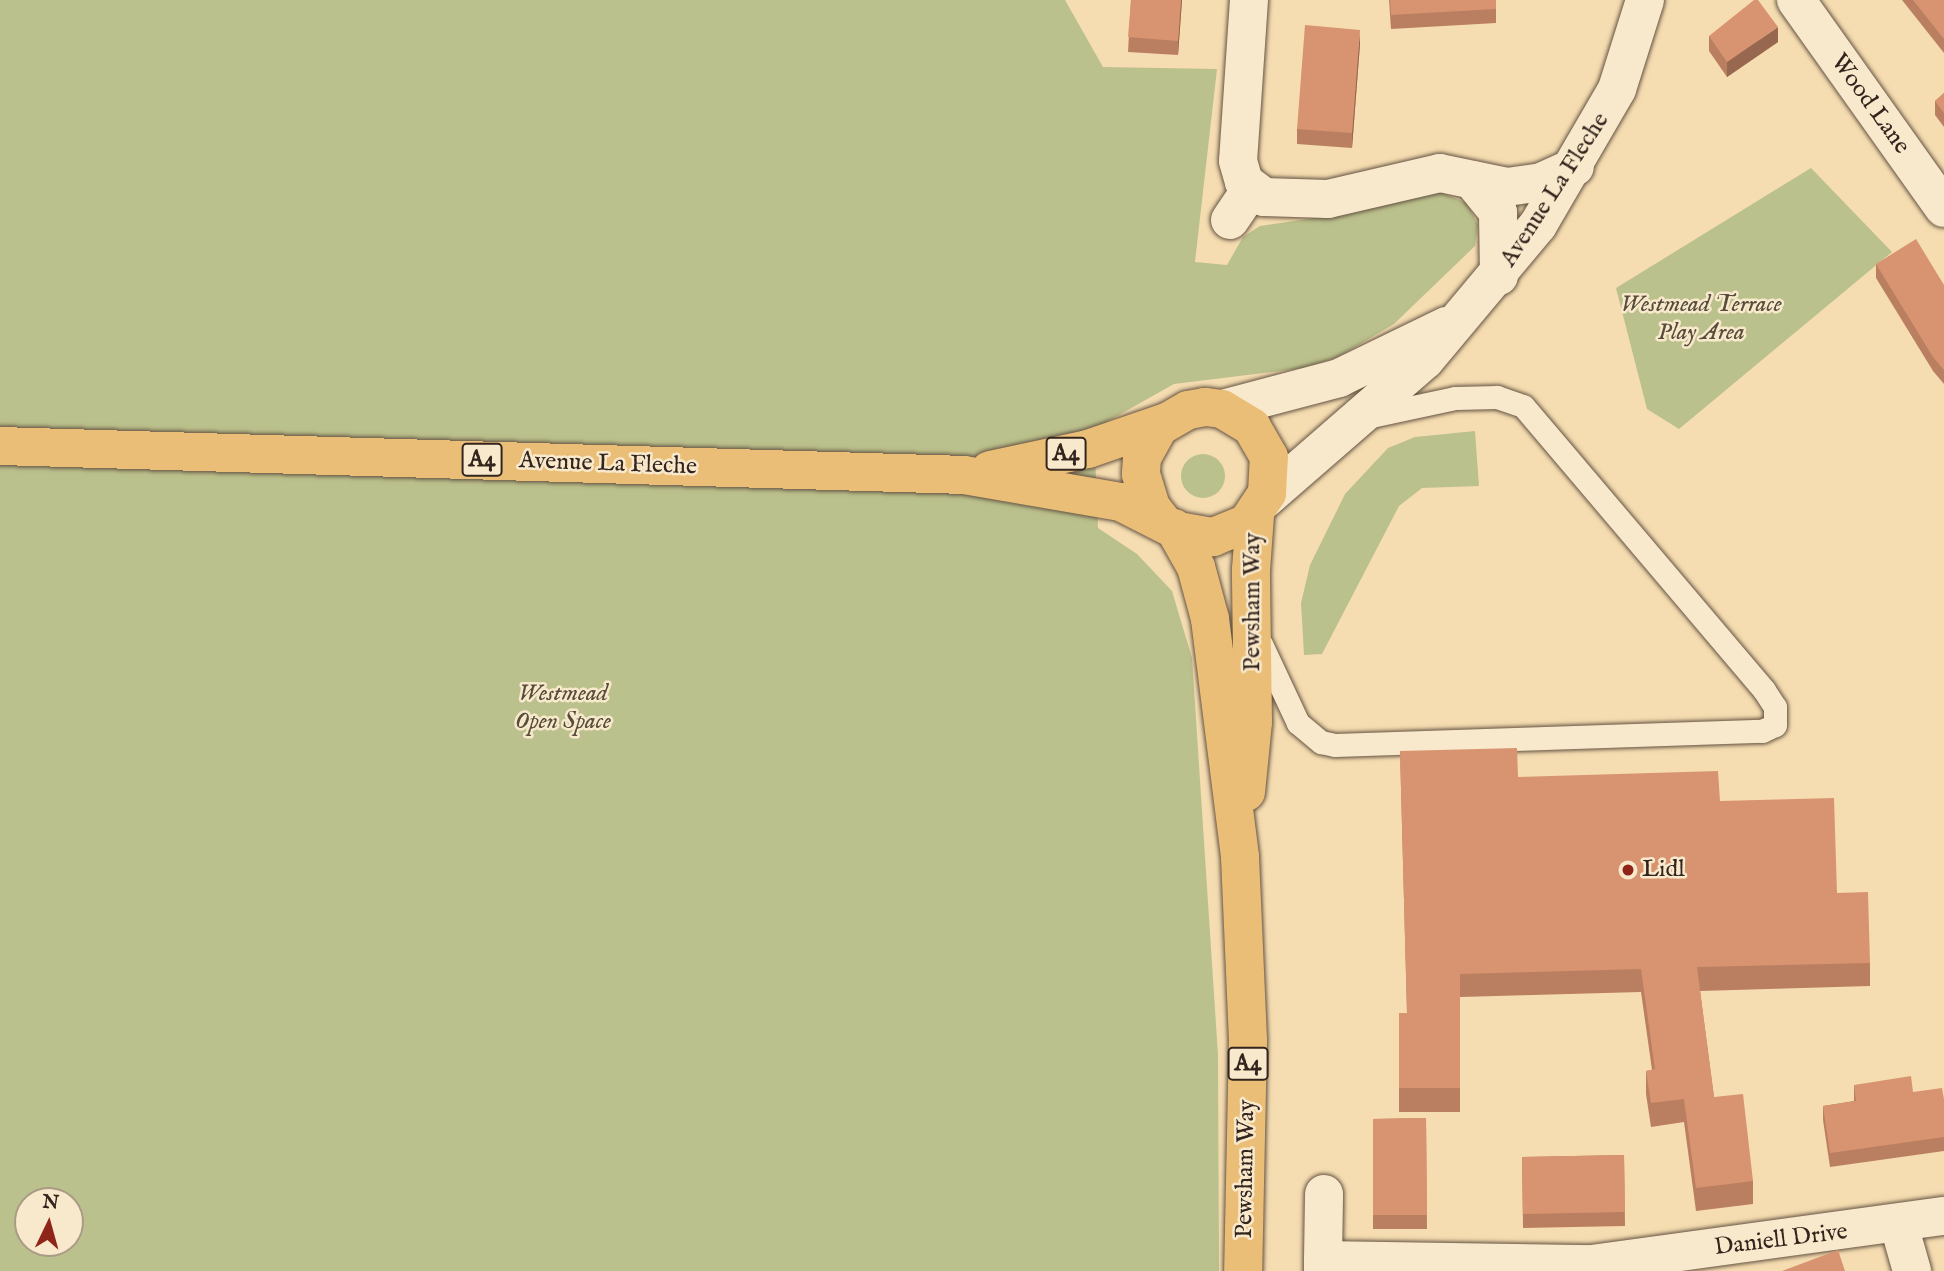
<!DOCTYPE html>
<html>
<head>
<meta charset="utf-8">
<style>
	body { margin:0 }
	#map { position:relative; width:1944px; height:1271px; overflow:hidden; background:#f6ddb1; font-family:"IM FELL English",serif }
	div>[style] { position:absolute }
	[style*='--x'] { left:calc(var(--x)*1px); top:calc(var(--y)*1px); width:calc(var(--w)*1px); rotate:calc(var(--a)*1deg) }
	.green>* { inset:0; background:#bbc18c }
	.round { border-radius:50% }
	.roads { filter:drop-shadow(0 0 2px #645343) drop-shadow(0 0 2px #645343) }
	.service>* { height:23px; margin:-11.5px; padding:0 11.5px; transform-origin:11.5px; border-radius:11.5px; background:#f9e9cc }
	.minor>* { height:38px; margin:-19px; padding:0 19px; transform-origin:19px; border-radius:19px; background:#f9e9cc }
	.tertiary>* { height:38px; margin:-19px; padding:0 19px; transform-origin:19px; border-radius:19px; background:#f9e9cc }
	.primary>* { height:38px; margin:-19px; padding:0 19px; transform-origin:19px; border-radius:19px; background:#ebbe78 }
	.wall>* { inset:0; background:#ba7f61 }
	.shaded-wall>* { inset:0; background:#97684f }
	.building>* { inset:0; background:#d89471 }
	.dots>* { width:19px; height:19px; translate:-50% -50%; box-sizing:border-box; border:4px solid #f9e9cc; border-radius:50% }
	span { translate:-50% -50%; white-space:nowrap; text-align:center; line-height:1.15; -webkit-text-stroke:5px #f9e9cc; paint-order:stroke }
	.shield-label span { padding:2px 5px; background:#f9e9cc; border:2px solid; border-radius:5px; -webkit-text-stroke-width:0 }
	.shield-label { font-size:23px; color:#33251e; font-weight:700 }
	.street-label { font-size:24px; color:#33251e }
	.park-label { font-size:24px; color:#554c3a; font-style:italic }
	.poi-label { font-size:24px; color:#33251e }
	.left { translate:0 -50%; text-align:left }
	.north { position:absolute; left:14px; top:1187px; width:70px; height:70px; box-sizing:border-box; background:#f9e9cc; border:2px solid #aa9b86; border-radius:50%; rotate:5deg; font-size:19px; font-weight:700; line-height:28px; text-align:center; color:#33251e }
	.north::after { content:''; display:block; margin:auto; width:24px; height:32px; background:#8f2418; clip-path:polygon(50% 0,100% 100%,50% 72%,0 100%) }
</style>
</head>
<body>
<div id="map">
	<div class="green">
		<div style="clip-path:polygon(evenodd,0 0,1065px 0,1103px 67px,1217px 69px,1195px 262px,1227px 265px,1243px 237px,1260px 226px,1342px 214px,1435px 190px,1467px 203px,1478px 225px,1475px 246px,1394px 324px,1338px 357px,1304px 368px,1174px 384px,1094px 429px,1098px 528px,1137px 554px,1172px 591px,1192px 658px,1218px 1055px,1219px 1271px,0 1271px,0 0,28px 1201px,70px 1201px,70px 1243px,28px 1243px,28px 1201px)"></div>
		<div style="clip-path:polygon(1811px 168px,1892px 252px,1679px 429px,1647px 409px,1616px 288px)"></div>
		<div style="clip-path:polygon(1475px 431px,1479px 486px,1422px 488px,1399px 506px,1322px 654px,1304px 655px,1301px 603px,1310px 565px,1345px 494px,1388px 448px,1415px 437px)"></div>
		<div class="round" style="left:1181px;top:454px;width:44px;height:44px"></div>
	</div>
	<div class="roads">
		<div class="service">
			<div style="--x:1261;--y:644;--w:87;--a:64.9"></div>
			<div style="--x:1298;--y:723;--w:30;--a:40"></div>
			<div style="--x:1321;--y:742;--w:14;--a:12"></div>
			<div style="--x:1335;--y:745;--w:427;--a:-1.9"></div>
			<div style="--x:1762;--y:731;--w:14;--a:-25"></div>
			<div style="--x:1775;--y:725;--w:18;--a:-90"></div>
			<div style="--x:1775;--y:707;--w:20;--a:-123"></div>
			<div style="--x:1764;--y:690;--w:372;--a:-130.3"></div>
			<div style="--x:1523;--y:406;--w:28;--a:-161"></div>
			<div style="--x:1497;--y:397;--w:42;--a:178.6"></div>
			<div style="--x:1455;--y:398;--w:86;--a:167.9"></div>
		</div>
		<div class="minor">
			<div style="--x:1249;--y:0;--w:161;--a:93.9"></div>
			<div style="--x:1238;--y:161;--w:22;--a:74"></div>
			<div style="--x:1244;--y:182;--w:25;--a:37"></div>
			<div style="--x:1264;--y:197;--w:64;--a:1.8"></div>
			<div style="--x:1328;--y:199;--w:115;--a:-13.1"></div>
			<div style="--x:1440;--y:173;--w:68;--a:11.8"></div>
			<div style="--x:1507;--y:187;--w:34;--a:-8"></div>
			<div style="--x:1541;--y:182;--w:37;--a:-24"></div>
			<div style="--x:1796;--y:0;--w:255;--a:54.6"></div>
			<div style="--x:1472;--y:180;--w:41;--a:50.9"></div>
			<div style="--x:1498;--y:212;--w:64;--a:89.1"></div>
			<div style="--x:1230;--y:220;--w:37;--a:-56"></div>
			<div style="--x:1899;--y:1225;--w:48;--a:74.2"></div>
			<div style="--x:1323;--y:1260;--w:66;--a:-89.1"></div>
			<div style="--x:1323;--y:1271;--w:11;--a:-90"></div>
			<div style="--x:1323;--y:1260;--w:269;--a:0.9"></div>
			<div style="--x:1592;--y:1264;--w:355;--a:-7.8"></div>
		</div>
		<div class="tertiary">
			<div style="--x:1222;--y:409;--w:121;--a:-14.8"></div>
			<div style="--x:1339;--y:378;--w:119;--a:-25.9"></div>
			<div style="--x:1264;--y:500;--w:213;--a:-41"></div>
			<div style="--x:1425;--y:360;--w:176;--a:-50.1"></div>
			<div style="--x:1538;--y:225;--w:157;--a:-59.8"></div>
			<div style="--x:1617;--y:89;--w:93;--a:-72.5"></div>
		</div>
		<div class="primary">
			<div style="--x:0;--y:446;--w:964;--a:1.72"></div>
			<div style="--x:964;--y:475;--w:159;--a:9.8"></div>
			<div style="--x:1121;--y:502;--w:64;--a:27"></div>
			<div style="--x:1178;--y:531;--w:36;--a:10"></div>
			<div style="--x:1213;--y:537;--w:37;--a:-22"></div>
			<div style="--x:1247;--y:523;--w:36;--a:-56"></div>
			<div style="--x:1267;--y:493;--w:36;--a:-87"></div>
			<div style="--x:1269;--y:457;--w:34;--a:-120"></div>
			<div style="--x:1252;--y:427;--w:35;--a:-149"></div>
			<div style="--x:1222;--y:409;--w:17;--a:-173"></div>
			<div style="--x:1205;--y:407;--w:17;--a:170"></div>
			<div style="--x:1188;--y:410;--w:34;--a:150"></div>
			<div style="--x:1159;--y:427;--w:35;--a:119"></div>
			<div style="--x:1142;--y:458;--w:16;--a:94"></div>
			<div style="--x:1141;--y:474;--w:34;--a:73"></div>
			<div style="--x:1151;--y:507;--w:18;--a:52"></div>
			<div style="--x:990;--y:470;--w:100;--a:-12.1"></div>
			<div style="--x:1088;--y:449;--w:83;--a:-19.1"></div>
			<div style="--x:1174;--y:528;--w:45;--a:60.6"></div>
			<div style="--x:1196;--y:567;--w:54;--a:74.9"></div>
			<div style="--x:1210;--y:619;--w:240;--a:82.8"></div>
			<div style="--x:1240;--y:857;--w:183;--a:87.5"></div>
			<div style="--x:1248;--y:1040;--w:231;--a:91.2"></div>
			<div style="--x:1246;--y:792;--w:70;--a:-84.3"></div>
			<div style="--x:1253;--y:722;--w:152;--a:-90.8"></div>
			<div style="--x:1251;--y:570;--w:55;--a:-85.8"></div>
		</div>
	</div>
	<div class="wall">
		<div style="clip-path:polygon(1131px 0,1182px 0,1178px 55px,1128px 52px)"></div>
		<div style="clip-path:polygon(1389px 0,1496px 0,1496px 23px,1391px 29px)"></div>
		<div style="clip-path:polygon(1902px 0,1944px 0,1944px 53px)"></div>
		<div style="clip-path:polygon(1709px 36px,1778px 42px,1727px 77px,1709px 51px)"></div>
		<div style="clip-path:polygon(1360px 44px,1352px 148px,1297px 144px,1297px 129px)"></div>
		<div style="clip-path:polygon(1944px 93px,1944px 127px,1935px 115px,1935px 101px)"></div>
		<div style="clip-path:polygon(1876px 264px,1944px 285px,1944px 384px,1933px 371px,1876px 278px)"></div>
		<div style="clip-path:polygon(1400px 751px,1518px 777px,1720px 801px,1837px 893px,1870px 963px,1870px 986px,1700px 991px,1714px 1097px,1753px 1181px,1753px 1204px,1696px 1211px,1684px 1122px,1651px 1127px,1646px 1094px,1646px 1071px,1652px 1070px,1641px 992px,1460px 997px,1460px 1112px,1399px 1112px,1399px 1013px,1407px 1013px)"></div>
		<div style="clip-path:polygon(1854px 1085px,1913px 1092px,1944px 1099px,1944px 1151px,1830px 1167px,1823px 1120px,1823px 1106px,1854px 1101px)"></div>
		<div style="clip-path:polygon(1426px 1118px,1427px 1229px,1373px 1229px,1373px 1119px)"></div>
		<div style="clip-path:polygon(1624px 1155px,1625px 1226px,1523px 1228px,1522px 1157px)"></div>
	</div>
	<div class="shaded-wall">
		<div style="clip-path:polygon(1181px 0,1182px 0,1178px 55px,1178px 41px)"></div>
		<div style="clip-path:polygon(1778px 27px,1778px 42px,1727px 77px,1727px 62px)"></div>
		<div style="clip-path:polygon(1360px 30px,1360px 44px,1352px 148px,1352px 133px)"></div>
	</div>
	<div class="building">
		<div style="clip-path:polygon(1131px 0,1181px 0,1178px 41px,1128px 37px)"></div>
		<div style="clip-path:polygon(1390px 0,1496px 0,1496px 9px,1391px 15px)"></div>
		<div style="clip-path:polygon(1754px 0,1758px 0,1778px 27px,1727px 62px,1709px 36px)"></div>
		<div style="clip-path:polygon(1913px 0,1944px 0,1944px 39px)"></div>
		<div style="clip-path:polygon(1305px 25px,1360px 30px,1352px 133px,1297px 129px)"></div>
		<div style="clip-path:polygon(1944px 93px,1944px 113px,1935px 101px)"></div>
		<div style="clip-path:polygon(1916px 239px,1944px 285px,1944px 370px,1933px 357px,1876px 264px)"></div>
		<div style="clip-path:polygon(1517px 748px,1518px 777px,1718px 771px,1720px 801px,1834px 798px,1837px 893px,1868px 892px,1870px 963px,1697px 967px,1714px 1097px,1743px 1094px,1753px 1181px,1696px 1188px,1684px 1099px,1651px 1103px,1646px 1071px,1655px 1069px,1641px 969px,1460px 974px,1460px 1088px,1399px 1088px,1399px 1013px,1407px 1013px,1400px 751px)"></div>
		<div style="clip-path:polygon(1911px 1076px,1913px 1092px,1942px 1088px,1944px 1099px,1944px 1137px,1830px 1153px,1823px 1106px,1856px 1101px,1854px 1085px)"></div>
		<div style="clip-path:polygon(1426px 1118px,1427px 1215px,1373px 1215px,1373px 1119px)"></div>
		<div style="clip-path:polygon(1624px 1155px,1625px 1212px,1523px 1214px,1522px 1157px)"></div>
		<div style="clip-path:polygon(1838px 1250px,1845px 1271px,1782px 1271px)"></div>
	</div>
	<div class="dots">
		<div style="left:1628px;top:870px;background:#8f2418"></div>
	</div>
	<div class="shield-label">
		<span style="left:1066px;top:454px">A4</span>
		<span style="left:482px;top:460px">A4</span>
		<span style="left:1248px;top:1064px">A4</span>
	</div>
	<div class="street-label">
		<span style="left:1870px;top:104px;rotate:54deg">Wood Lane</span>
		<span style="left:1555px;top:190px;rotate:-57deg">Avenue La Fleche</span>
		<span style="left:608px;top:464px;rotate:2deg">Avenue La Fleche</span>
		<span style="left:1253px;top:602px;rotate:-90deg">Pewsham Way</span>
		<span style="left:1246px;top:1169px;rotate:-89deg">Pewsham Way</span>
		<span style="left:1781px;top:1240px;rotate:-7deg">Daniell Drive</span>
	</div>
	<div class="park-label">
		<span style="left:1701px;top:319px">Westmead Terrace<br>Play Area</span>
		<span style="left:563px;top:708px">Westmead<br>Open Space</span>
	</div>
	<div class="poi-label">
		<span class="left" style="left:1642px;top:870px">Lidl</span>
	</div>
	<div class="north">N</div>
</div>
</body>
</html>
